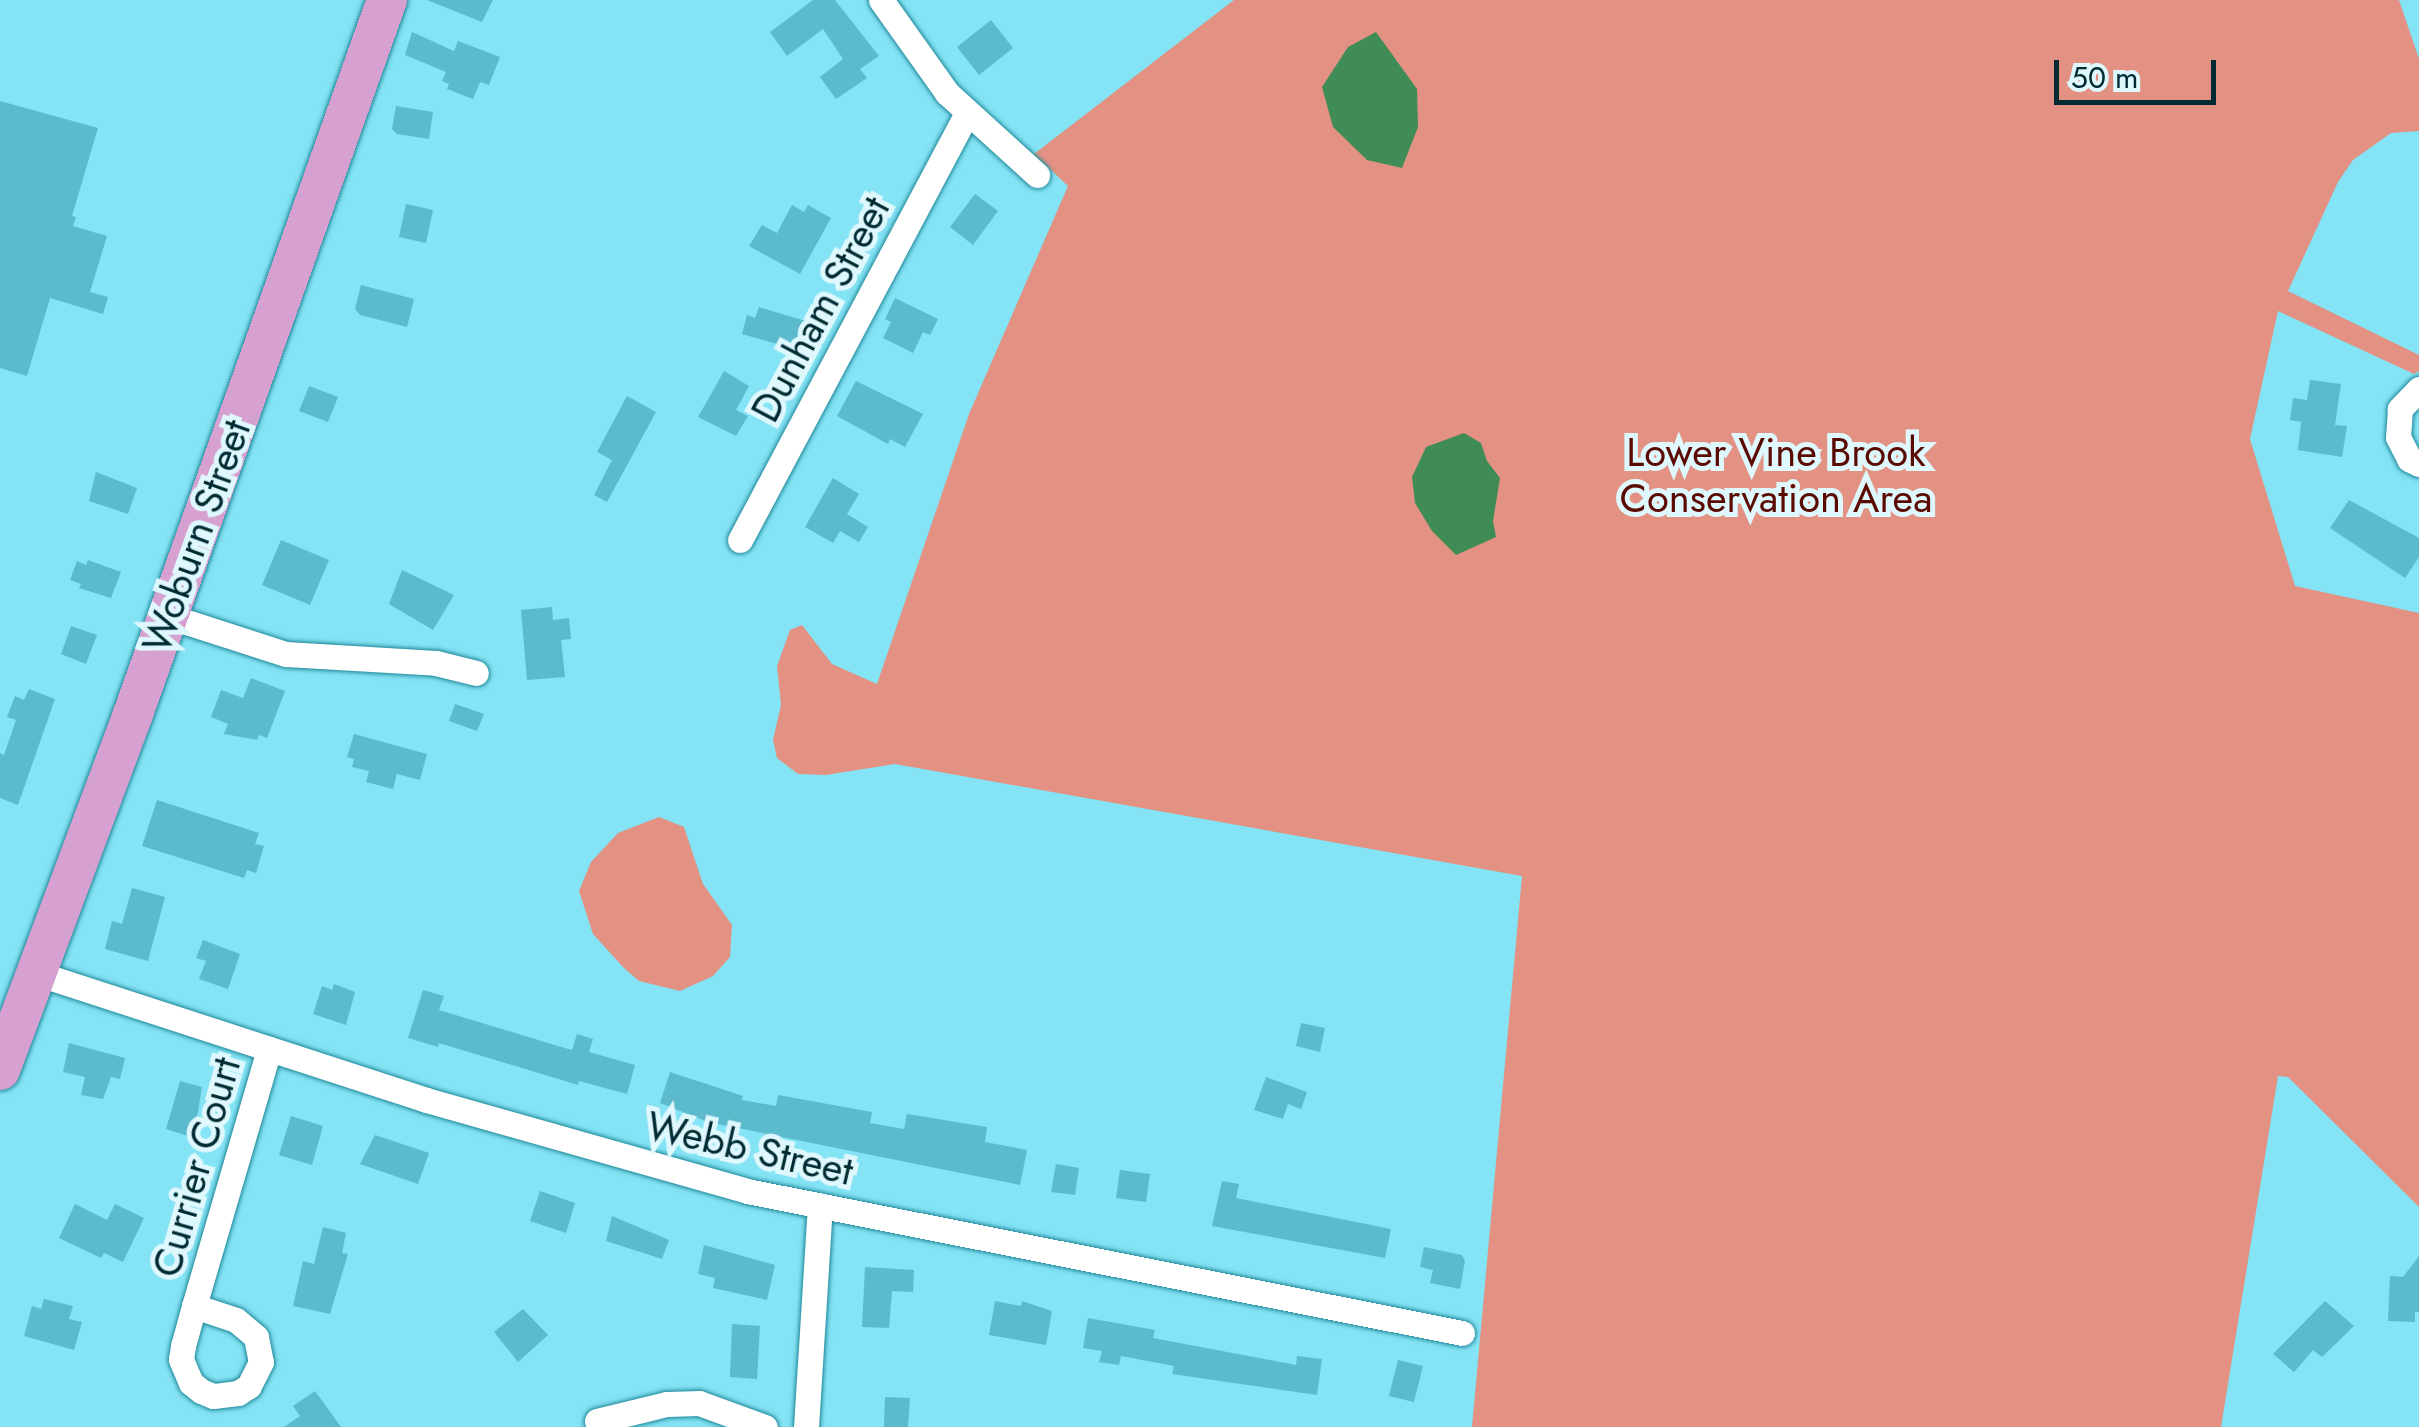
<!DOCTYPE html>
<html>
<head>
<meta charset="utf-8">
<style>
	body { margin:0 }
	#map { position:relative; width:2419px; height:1427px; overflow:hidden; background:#84e3f4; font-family:Jost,sans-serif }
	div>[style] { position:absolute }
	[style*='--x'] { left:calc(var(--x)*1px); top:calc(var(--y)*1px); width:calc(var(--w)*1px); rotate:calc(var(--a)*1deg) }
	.green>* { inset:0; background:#e39182 }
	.water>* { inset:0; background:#408c56 }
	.building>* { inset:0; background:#5bbacb }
	.roads { filter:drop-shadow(0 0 2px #1f8899) drop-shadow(0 0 2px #1f8899) }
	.minor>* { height:25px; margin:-12.5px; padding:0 12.5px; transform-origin:12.5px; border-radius:12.5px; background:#fff }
	.primary>* { height:40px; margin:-20px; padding:0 20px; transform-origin:20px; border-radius:20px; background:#d6a1d1 }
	span { translate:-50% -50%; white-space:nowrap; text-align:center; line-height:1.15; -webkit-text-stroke:10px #def8fd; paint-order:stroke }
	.street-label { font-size:40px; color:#002a31 }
	.park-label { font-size:40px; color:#5b0a02 }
	.scale { position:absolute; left:2054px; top:60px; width:162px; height:45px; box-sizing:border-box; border:5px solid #002a31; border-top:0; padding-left:12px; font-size:30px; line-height:35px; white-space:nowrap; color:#002a31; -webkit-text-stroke:8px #def8fd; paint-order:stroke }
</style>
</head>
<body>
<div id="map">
	<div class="green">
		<div style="clip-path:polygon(1234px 0,2399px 0,2419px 59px,2419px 131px,2391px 133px,2353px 160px,2338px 182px,2288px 291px,2419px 355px,2419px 371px,2414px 374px,2278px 311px,2250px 439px,2295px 586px,2419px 613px,2419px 1207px,2288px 1077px,2278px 1076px,2221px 1427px,1472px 1427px,1522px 876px,895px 764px,826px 775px,798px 774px,777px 758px,773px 740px,781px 705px,777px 666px,790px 630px,802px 625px,832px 664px,877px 684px,969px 414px,1068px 186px,1034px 154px)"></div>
		<div style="clip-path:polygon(659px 817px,684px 827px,703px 884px,732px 925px,730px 957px,713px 976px,680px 991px,639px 981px,623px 967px,593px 934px,579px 891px,591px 862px,618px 833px)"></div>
	</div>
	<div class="water">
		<div style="clip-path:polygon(1376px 32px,1417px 89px,1418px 127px,1402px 168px,1367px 160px,1333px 127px,1322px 87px,1348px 47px)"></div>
		<div style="clip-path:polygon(1464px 433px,1481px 443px,1487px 461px,1500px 478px,1493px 521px,1496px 537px,1456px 555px,1432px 531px,1415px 503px,1412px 477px,1426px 447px)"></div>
	</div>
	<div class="building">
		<div style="clip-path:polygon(427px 0,493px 0,482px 22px)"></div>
		<div style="clip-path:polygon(813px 0,835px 0,879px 56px,860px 69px,867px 78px,836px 99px,820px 77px,843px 59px,823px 29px,787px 56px,770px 32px)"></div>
		<div style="clip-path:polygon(991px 20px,1013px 48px,979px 75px,957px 47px)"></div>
		<div style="clip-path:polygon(412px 32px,454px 51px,458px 41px,500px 57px,489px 85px,480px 82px,473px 99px,447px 89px,449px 84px,442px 81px,446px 72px,405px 55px)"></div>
		<div style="clip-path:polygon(0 101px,98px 128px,72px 216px,76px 217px,73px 226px,107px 236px,90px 292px,108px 297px,103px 314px,50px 298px,27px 376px,0 368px)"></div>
		<div style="clip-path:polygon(396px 106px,433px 112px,429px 139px,397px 134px,392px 129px)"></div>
		<div style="clip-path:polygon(975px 194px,998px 211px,973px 245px,950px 227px)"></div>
		<div style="clip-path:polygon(406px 204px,433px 210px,426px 243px,399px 237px)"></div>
		<div style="clip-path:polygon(792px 205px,804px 212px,808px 205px,831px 218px,800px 274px,749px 246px,762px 225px,777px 233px)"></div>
		<div style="clip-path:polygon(361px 285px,414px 299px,407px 327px,360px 315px,355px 309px)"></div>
		<div style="clip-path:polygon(895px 298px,938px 319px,930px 335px,923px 332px,913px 353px,883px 338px,891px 322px,885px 319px)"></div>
		<div style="clip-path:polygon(759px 307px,809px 322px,801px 351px,742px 334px,747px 315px,755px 318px)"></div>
		<div style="clip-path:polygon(724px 371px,749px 386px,736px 410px,748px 416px,736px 436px,698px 417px)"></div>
		<div style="clip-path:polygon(2310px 380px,2341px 384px,2335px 425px,2347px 426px,2342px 457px,2298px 450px,2301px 422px,2290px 420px,2293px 398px,2307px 400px)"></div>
		<div style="clip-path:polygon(856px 381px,923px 414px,905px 447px,890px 439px,888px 444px,837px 416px)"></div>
		<div style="clip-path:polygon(309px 386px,338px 397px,328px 422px,299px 411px)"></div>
		<div style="clip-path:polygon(627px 396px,656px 412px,607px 502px,594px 495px,612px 460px,597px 452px)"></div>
		<div style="clip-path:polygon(96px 472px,137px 488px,128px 514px,89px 501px)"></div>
		<div style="clip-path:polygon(833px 478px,859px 494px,847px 514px,868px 527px,859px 542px,840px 531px,833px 543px,805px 527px)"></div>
		<div style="clip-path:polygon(2349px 500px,2419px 538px,2419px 557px,2405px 578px,2330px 528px)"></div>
		<div style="clip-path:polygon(281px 540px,329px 560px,310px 605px,262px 585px)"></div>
		<div style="clip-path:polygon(88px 560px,121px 572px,111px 598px,79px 588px,81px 584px,70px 580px,77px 561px,86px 565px)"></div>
		<div style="clip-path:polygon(402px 570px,454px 595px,433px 630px,389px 604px)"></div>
		<div style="clip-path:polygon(552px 607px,553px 620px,569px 618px,571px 639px,561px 640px,565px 677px,527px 680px,521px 610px)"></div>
		<div style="clip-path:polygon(71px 626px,97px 635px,86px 664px,61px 654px)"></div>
		<div style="clip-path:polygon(251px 678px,285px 691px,267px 738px,259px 735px,257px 740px,224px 734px,228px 724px,211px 717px,221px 690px,243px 698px)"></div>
		<div style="clip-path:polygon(29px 689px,55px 699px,18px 805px,0 798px,0 753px,4px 755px,16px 720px,7px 717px,15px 696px,24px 700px)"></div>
		<div style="clip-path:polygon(455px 704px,484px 714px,477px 731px,449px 721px)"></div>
		<div style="clip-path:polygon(354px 734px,427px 754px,420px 780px,397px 774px,393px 789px,366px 782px,369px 771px,352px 767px,354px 759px,347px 757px)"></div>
		<div style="clip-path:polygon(157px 800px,259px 833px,255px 844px,264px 846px,256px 873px,247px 870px,244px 878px,142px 846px)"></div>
		<div style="clip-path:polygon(132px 888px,165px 897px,148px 961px,105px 949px,112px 921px,122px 924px)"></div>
		<div style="clip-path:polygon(203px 940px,240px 954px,228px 989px,199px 979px,206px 961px,196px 958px)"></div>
		<div style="clip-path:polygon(334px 984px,355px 992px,346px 1025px,313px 1014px,322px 986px,332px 990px)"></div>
		<div style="clip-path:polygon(423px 990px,444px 996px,439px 1010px,558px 1046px,572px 1050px,577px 1034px,593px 1039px,589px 1052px,635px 1065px,627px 1094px,579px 1081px,578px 1085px,439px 1043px,438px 1047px,408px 1038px)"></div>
		<div style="clip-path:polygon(1301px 1023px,1325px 1028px,1320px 1052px,1296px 1046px)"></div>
		<div style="clip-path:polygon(69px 1043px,125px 1058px,120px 1079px,111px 1077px,103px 1099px,81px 1095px,85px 1077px,63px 1072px)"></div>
		<div style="clip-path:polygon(670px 1072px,743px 1096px,742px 1100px,776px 1106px,778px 1095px,872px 1112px,870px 1123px,904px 1129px,907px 1114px,987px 1127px,985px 1142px,1027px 1150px,1020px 1185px,708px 1122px,660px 1103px)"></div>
		<div style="clip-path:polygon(1266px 1077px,1307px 1092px,1301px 1109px,1288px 1104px,1283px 1119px,1254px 1110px)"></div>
		<div style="clip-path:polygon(180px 1081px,202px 1087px,196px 1124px,192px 1123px,188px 1136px,166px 1129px)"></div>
		<div style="clip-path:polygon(291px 1116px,323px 1126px,312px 1165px,279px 1155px)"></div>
		<div style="clip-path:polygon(375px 1135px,429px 1153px,418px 1184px,360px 1164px)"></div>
		<div style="clip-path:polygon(1056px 1164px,1079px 1168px,1075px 1195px,1051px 1192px)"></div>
		<div style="clip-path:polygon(1120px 1170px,1150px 1174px,1146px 1202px,1116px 1198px)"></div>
		<div style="clip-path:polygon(1222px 1181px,1239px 1184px,1236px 1198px,1391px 1229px,1385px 1258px,1212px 1226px)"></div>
		<div style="clip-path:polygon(540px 1191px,575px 1203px,566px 1233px,530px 1221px)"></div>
		<div style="clip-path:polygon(75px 1204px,107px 1220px,115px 1204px,144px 1218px,123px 1262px,104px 1253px,101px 1258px,59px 1238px)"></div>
		<div style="clip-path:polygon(612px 1216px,669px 1240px,662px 1259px,606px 1241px)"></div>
		<div style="clip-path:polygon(323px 1227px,346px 1233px,342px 1253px,348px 1254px,330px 1314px,293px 1306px,303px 1261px,314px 1264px)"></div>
		<div style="clip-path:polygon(704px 1245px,775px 1265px,767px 1300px,713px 1288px,715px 1278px,698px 1274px)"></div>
		<div style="clip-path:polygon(1424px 1247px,1462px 1255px,1465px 1261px,1460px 1289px,1430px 1283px,1433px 1270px,1420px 1267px)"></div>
		<div style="clip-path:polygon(2419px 1256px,2419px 1312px,2415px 1312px,2415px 1322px,2388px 1321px,2390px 1276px,2403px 1277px)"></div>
		<div style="clip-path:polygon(865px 1267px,914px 1270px,913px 1292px,892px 1291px,889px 1328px,862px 1327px)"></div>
		<div style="clip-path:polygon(44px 1299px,73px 1306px,69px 1319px,82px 1322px,74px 1350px,24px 1336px,32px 1306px,41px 1309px)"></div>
		<div style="clip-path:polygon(995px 1301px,1021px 1306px,1022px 1301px,1052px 1311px,1046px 1345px,989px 1335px)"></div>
		<div style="clip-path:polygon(2325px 1301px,2354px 1326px,2322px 1357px,2313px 1350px,2294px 1372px,2273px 1354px)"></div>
		<div style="clip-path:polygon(523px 1309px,548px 1335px,518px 1362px,494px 1332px)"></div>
		<div style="clip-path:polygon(1088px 1318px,1155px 1330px,1153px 1338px,1296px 1365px,1297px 1356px,1322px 1359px,1317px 1395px,1172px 1374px,1174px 1366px,1121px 1356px,1119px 1365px,1099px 1362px,1102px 1351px,1083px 1348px)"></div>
		<div style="clip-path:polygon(732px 1324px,760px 1326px,757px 1379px,730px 1377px)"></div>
		<div style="clip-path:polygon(1398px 1360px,1423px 1366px,1414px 1402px,1389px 1396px)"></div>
		<div style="clip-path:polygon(315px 1391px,341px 1427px,284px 1427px,300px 1416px,293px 1406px)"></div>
		<div style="clip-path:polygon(885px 1397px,910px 1398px,908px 1427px,884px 1427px)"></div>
	</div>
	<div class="roads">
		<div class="minor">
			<div style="--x:881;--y:0;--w:114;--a:54.6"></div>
			<div style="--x:947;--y:93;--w:122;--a:42.3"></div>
			<div style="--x:2419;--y:389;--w:28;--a:134"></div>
			<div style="--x:2400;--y:409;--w:28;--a:94"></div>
			<div style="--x:2398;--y:437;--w:25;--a:63"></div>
			<div style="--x:2409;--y:459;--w:11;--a:27"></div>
			<div style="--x:740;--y:540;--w:484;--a:-62"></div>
			<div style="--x:168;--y:616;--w:124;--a:17.9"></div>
			<div style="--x:286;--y:654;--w:150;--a:3.4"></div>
			<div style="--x:436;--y:663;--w:41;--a:14"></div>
			<div style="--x:36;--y:973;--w:410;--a:18"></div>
			<div style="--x:426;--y:1100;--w:334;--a:15.8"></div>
			<div style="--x:747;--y:1191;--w:729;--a:11.23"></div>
			<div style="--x:194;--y:1306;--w:44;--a:18.4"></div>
			<div style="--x:236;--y:1320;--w:26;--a:40"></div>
			<div style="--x:256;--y:1337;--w:25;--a:79"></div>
			<div style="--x:261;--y:1362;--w:27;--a:117"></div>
			<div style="--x:249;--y:1386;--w:13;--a:148"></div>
			<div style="--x:238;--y:1393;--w:25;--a:173"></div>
			<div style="--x:213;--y:1396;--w:13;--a:-157"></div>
			<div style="--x:201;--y:1391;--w:13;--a:-141"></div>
			<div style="--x:191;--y:1383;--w:26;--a:-113"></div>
			<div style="--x:181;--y:1359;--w:13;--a:-81"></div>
			<div style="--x:183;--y:1346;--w:41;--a:-74.6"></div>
			<div style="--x:194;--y:1306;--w:268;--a:-73.7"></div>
			<div style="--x:597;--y:1421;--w:72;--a:-13.7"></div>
			<div style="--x:667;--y:1404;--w:32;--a:-2"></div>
			<div style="--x:699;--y:1403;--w:70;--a:20"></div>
			<div style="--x:806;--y:1427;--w:222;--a:-86.4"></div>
		</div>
		<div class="primary">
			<div style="--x:0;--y:1070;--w:380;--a:-69.5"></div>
			<div style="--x:133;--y:714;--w:758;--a:-70.42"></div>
		</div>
	</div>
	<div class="street-label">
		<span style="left:820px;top:309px;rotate:-62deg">Dunham Street</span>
		<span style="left:196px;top:536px;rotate:-70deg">Woburn Street</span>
		<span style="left:750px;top:1148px;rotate:13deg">Webb Street</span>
		<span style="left:196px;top:1167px;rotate:-74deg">Currier Court</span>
	</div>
	<div class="park-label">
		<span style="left:1776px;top:475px">Lower Vine Brook<br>Conservation Area</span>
	</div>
	<div class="scale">50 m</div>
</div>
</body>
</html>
